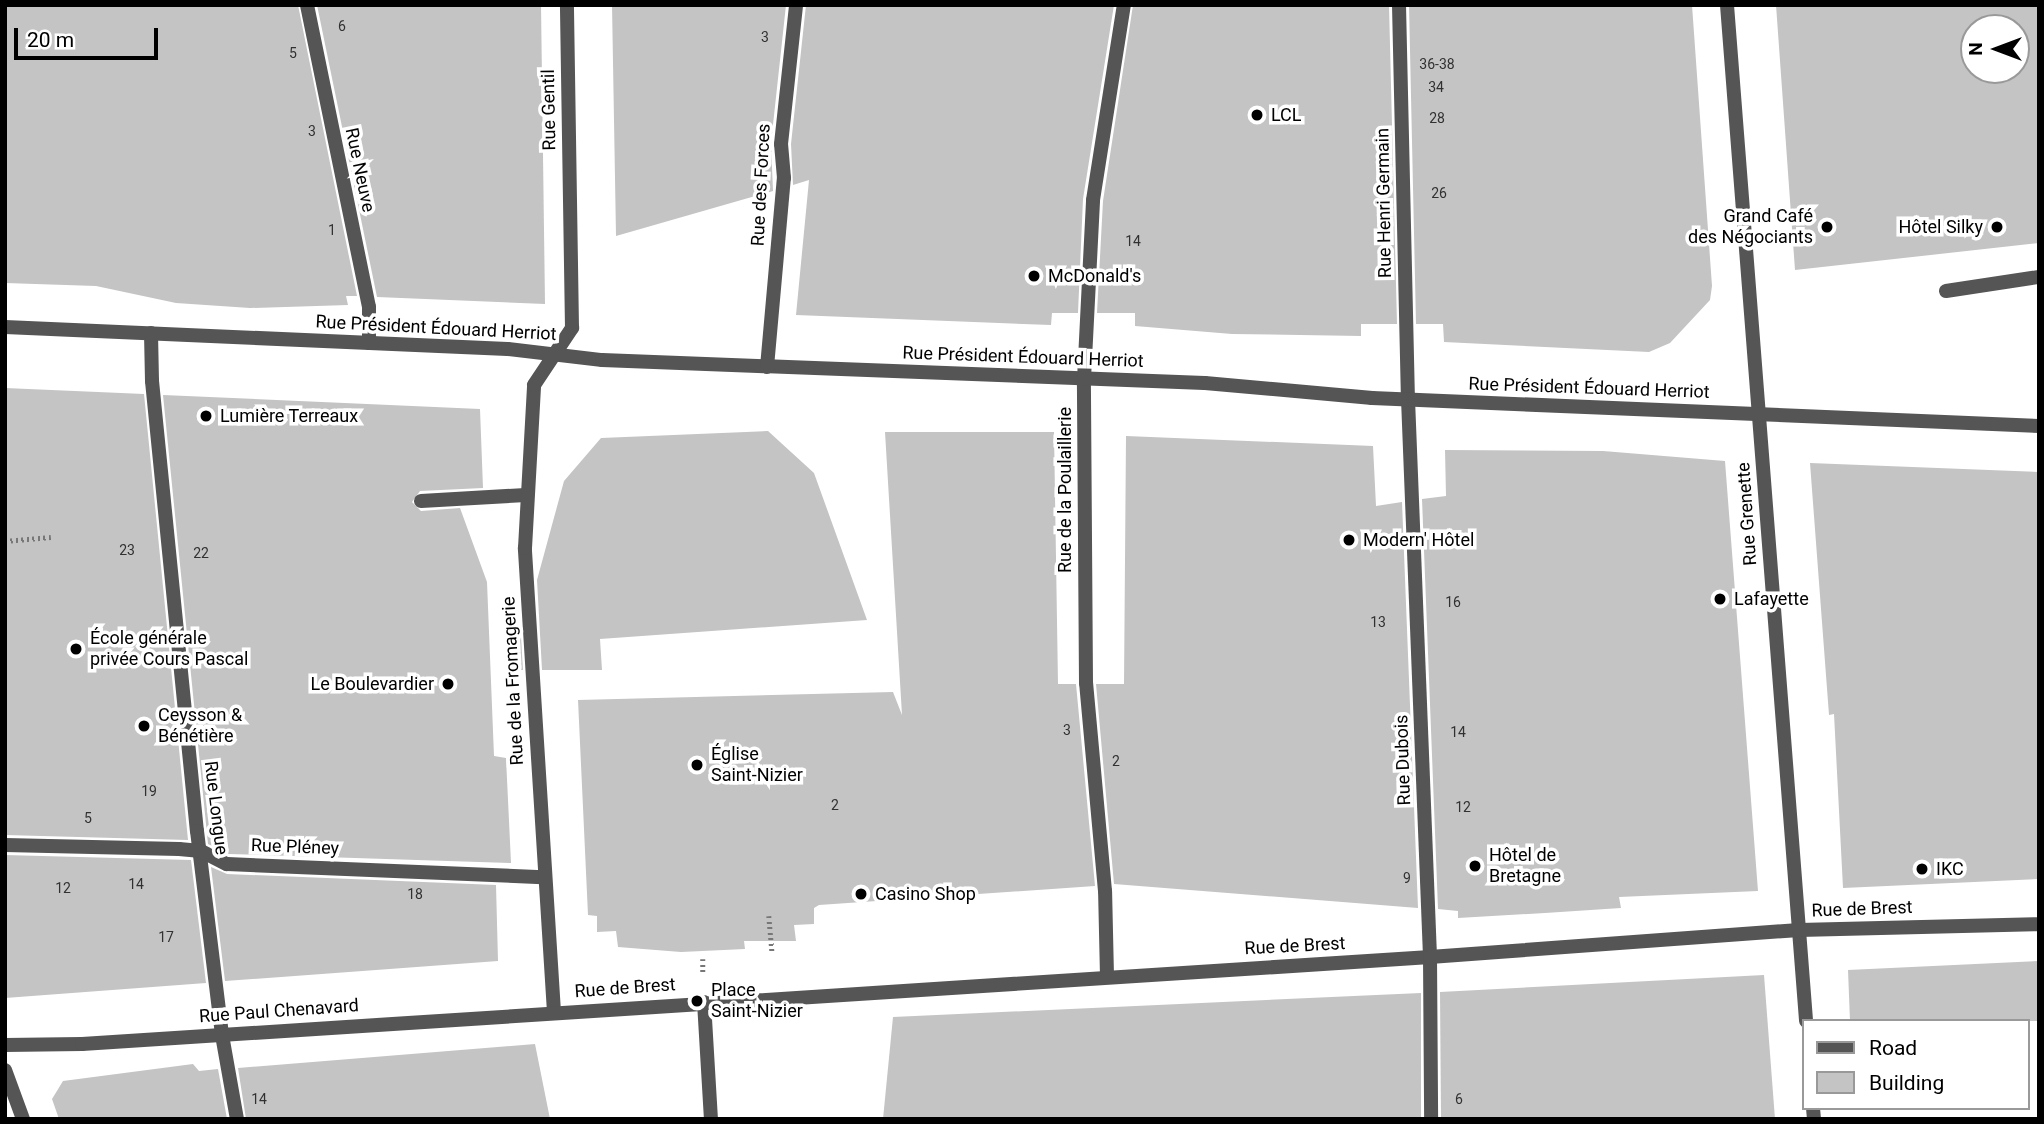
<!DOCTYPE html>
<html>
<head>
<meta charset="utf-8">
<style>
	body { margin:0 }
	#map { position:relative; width:2044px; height:1124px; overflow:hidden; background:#fff; font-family:Roboto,sans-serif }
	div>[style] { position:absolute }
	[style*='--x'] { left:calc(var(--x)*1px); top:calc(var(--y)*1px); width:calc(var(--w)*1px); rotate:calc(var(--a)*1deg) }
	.building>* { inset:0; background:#c4c4c4 }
	.path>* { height:4.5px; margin-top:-2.25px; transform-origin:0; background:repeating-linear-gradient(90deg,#777 0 2px,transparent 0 5.5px) }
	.lane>* { height:14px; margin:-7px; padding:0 7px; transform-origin:7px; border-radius:7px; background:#555 }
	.street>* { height:14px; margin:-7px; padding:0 7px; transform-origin:7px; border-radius:7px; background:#555 }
	.dots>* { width:19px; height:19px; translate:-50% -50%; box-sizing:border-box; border:4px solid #fff; border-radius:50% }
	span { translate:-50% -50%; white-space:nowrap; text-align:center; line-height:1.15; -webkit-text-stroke:7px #fff; paint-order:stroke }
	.number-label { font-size:14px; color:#313131 }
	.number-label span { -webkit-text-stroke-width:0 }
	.street-label { font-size:18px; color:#000 }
	.poi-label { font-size:18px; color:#000 }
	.left { translate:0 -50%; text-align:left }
	.right { translate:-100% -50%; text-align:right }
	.frame { position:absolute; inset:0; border:7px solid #000; pointer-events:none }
	.legend { position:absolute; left:1802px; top:1019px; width:228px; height:91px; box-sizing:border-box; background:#fff; border:2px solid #999; margin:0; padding:9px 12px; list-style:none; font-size:21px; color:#000 }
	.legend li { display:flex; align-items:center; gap:14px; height:35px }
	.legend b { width:35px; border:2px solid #999 }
	.north { position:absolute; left:1960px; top:14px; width:70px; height:70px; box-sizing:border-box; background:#fff; border:2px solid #999; border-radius:50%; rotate:270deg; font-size:19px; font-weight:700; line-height:28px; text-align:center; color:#000 }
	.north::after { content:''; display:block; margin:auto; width:24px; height:32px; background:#000; clip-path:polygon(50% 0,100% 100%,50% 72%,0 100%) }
	.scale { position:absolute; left:14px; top:28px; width:144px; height:32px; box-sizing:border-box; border:4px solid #000; border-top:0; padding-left:9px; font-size:21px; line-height:24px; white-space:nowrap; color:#000; -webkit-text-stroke:5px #fff; paint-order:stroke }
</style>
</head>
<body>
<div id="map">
	<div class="building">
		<div style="clip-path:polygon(5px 5px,298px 5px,357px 296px,346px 296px,348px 305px,250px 308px,176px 303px,96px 286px,5px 283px)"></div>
		<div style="clip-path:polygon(317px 5px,541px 5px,545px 304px,377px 297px)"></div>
		<div style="clip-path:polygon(612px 5px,786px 5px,771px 143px,773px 191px,616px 236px)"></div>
		<div style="clip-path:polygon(806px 5px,1114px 5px,1083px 199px,1078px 313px,1052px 313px,1051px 325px,796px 315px,809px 180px,793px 185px,791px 144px)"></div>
		<div style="clip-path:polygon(1133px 5px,1389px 5px,1397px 324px,1361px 324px,1361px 336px,1232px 334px,1135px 326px,1135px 313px,1097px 313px,1103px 201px)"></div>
		<div style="clip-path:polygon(1409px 5px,1692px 5px,1712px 286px,1710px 300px,1670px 343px,1649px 352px,1444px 342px,1443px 324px,1416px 324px)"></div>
		<div style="clip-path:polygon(evenodd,1776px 5px,2039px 5px,2039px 243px,1795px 270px,1776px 5px,1974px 28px,2016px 28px,2016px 70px,1974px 70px,1974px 28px)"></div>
		<div style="clip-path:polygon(5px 388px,144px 394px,188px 840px,5px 835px)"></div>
		<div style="clip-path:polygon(163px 395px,480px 409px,483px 488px,420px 491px,412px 502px,421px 511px,460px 508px,487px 582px,494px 756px,506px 758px,511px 863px,229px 854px,208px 844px)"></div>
		<div style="clip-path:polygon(768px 431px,814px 473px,867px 620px,600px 639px,602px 670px,542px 670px,537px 580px,564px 481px,601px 438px)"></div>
		<div style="clip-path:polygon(885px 432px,1054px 432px,1058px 684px,1076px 684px,1095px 886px,819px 905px,814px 908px,814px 924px,794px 925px,796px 941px,744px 941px,745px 949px,681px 952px,618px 947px,616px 931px,597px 932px,597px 916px,588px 915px,578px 700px,893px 692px,902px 715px)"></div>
		<div style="clip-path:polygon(1126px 436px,1373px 446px,1376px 506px,1402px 502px,1418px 908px,1114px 884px,1096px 684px,1124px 684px)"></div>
		<div style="clip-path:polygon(1445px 450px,1603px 451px,1725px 461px,1758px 891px,1619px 897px,1621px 908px,1545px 913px,1458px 918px,1458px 911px,1438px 909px,1422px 499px,1446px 496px)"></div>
		<div style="clip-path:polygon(1810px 463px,2039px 472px,2039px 879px,1843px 888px,1834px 714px,1829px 715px)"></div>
		<div style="clip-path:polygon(521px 637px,523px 670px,512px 670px)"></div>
		<div style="clip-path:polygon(5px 855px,191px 860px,206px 983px,5px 998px)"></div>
		<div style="clip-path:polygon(211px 867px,227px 874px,496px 885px,498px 961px,225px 981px)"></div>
		<div style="clip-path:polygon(2039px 961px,2039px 1021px,1850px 1021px,1848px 970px)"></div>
		<div style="clip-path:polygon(1764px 975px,1775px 1119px,1441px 1119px,1440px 992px)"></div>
		<div style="clip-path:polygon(1421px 993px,1421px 1119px,883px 1119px,893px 1017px)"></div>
		<div style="clip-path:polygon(535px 1044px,550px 1119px,246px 1119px,238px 1068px)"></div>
		<div style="clip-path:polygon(193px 1064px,199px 1071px,218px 1069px,227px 1119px,59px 1119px,52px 1099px,63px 1081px)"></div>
	</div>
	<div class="path">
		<div style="--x:5;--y:541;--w:46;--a:-5"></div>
		<div style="--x:769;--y:916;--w:35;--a:85"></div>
		<div style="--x:703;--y:959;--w:13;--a:90"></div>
	</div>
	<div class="lane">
		<div style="--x:1946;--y:291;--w:94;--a:-8.6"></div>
		<div style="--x:421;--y:501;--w:105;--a:-3.3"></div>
	</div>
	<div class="street">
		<div style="--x:307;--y:5;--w:308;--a:78.4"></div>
		<div style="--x:369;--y:307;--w:36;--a:90"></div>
		<div style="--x:1399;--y:5;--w:394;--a:88.7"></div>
		<div style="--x:1408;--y:399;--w:558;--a:87.74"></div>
		<div style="--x:1430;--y:957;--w:162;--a:89.6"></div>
		<div style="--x:1727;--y:5;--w:1019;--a:85.55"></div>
		<div style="--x:5;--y:327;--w:503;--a:2.5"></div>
		<div style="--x:508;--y:349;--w:95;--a:6.7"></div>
		<div style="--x:602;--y:360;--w:603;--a:2.18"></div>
		<div style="--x:1205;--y:383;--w:168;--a:5.1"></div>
		<div style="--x:1372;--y:398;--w:668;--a:2.4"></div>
		<div style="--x:151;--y:333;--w:48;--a:88.8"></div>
		<div style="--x:152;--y:381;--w:452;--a:84.3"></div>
		<div style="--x:197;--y:831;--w:206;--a:83"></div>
		<div style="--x:222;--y:1035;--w:85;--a:79.9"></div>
		<div style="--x:767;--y:367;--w:190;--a:-84.9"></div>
		<div style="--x:784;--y:178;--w:34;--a:-95"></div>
		<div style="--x:781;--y:144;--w:140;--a:-83.8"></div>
		<div style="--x:5;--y:845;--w:174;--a:1.3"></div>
		<div style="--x:179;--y:849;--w:22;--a:5"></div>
		<div style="--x:201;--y:851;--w:29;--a:27"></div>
		<div style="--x:227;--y:864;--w:316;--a:2.4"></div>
		<div style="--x:1107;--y:976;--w:85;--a:-91.3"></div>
		<div style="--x:1105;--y:891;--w:209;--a:-95.2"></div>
		<div style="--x:1086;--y:683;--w:304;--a:-90.4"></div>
		<div style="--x:1084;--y:379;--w:179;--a:-87.1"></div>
		<div style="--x:1093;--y:200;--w:197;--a:-81"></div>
		<div style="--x:704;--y:1002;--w:117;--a:86.6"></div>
		<div style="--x:554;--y:1012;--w:465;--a:-93.6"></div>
		<div style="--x:525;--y:548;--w:163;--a:-86.8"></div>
		<div style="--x:534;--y:385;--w:69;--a:-56.3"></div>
		<div style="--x:572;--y:328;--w:323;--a:-90.9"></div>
		<div style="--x:5;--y:1045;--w:77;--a:-0.7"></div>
		<div style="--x:82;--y:1044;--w:1351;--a:-3.69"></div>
		<div style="--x:1430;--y:957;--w:370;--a:-4.2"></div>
		<div style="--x:1799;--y:930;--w:240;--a:-1.4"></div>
		<div style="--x:5;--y:1070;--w:52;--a:69.8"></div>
		<div style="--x:1813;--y:1108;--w:11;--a:85"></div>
	</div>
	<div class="dots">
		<div style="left:1257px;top:115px;background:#000"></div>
		<div style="left:1827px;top:227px;background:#000"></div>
		<div style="left:1997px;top:227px;background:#000"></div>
		<div style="left:1034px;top:276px;background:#000"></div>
		<div style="left:206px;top:416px;background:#000"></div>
		<div style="left:1349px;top:540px;background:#000"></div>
		<div style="left:1720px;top:599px;background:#000"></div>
		<div style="left:76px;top:649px;background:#000"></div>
		<div style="left:448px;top:684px;background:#000"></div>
		<div style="left:144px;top:726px;background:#000"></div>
		<div style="left:697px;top:765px;background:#000"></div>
		<div style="left:1475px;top:866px;background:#000"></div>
		<div style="left:1922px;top:869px;background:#000"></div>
		<div style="left:861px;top:894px;background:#000"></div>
		<div style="left:697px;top:1001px;background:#000"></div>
	</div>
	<div class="number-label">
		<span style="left:342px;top:26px">6</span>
		<span style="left:765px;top:37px">3</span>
		<span style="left:293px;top:53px">5</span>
		<span style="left:1437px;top:64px">36-38</span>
		<span style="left:1436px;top:87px">34</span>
		<span style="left:1437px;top:118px">28</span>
		<span style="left:312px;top:131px">3</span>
		<span style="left:1439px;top:193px">26</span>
		<span style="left:332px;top:230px">1</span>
		<span style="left:1133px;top:241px">14</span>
		<span style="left:127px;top:550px">23</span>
		<span style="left:201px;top:553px">22</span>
		<span style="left:1453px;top:602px">16</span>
		<span style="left:1378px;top:622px">13</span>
		<span style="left:1067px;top:730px">3</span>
		<span style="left:1458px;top:732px">14</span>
		<span style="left:1116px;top:761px">2</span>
		<span style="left:149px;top:791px">19</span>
		<span style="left:835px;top:805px">2</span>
		<span style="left:1463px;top:807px">12</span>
		<span style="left:88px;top:818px">5</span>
		<span style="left:1407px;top:878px">9</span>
		<span style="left:136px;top:884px">14</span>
		<span style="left:63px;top:888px">12</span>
		<span style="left:415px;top:894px">18</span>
		<span style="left:166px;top:937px">17</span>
		<span style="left:259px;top:1099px">14</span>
		<span style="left:1459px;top:1099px">6</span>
	</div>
	<div class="street-label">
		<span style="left:549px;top:110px;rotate:-91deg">Rue Gentil</span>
		<span style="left:360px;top:170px;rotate:78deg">Rue Neuve</span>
		<span style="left:761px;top:185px;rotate:-87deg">Rue des Forces</span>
		<span style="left:1384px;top:203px;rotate:-91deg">Rue Henri Germain</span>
		<span style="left:436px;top:328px;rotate:3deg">Rue Président Édouard Herriot</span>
		<span style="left:1023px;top:357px;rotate:2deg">Rue Président Édouard Herriot</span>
		<span style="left:1589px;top:388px;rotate:2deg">Rue Président Édouard Herriot</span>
		<span style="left:1065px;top:490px;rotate:-90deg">Rue de la Poulaillerie</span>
		<span style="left:1747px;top:514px;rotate:-94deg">Rue Grenette</span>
		<span style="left:513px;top:681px;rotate:-93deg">Rue de la Fromagerie</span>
		<span style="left:1403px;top:760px;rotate:-92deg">Rue Dubois</span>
		<span style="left:216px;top:808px;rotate:83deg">Rue Longue</span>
		<span style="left:295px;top:847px;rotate:2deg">Rue Pléney</span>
		<span style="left:1862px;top:909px;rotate:-2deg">Rue de Brest</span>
		<span style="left:1295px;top:946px;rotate:-3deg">Rue de Brest</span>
		<span style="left:625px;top:988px;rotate:-4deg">Rue de Brest</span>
		<span style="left:279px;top:1011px;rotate:-4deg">Rue Paul Chenavard</span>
	</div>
	<div class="poi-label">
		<span class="left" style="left:1271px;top:115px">LCL</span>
		<span class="right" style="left:1813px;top:227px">Grand Café<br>des Négociants</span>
		<span class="right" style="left:1983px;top:227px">Hôtel Silky</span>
		<span class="left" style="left:1048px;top:276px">McDonald's</span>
		<span class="left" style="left:220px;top:416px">Lumière Terreaux</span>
		<span class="left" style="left:1363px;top:540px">Modern' Hôtel</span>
		<span class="left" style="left:1734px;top:599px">Lafayette</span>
		<span class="left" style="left:90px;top:649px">École générale<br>privée Cours Pascal</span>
		<span class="right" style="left:434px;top:684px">Le Boulevardier</span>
		<span class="left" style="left:158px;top:726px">Ceysson &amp;<br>Bénétière</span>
		<span class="left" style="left:711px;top:765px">Église<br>Saint-Nizier</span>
		<span class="left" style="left:1489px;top:866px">Hôtel de<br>Bretagne</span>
		<span class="left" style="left:1936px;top:869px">IKC</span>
		<span class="left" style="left:875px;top:894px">Casino Shop</span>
		<span class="left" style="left:711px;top:1001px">Place<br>Saint-Nizier</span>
	</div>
	<div class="frame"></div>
	<ul class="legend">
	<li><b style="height:9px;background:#555"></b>Road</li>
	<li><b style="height:19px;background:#c4c4c4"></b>Building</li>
	</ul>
	<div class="north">N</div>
	<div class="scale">20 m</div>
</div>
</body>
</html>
